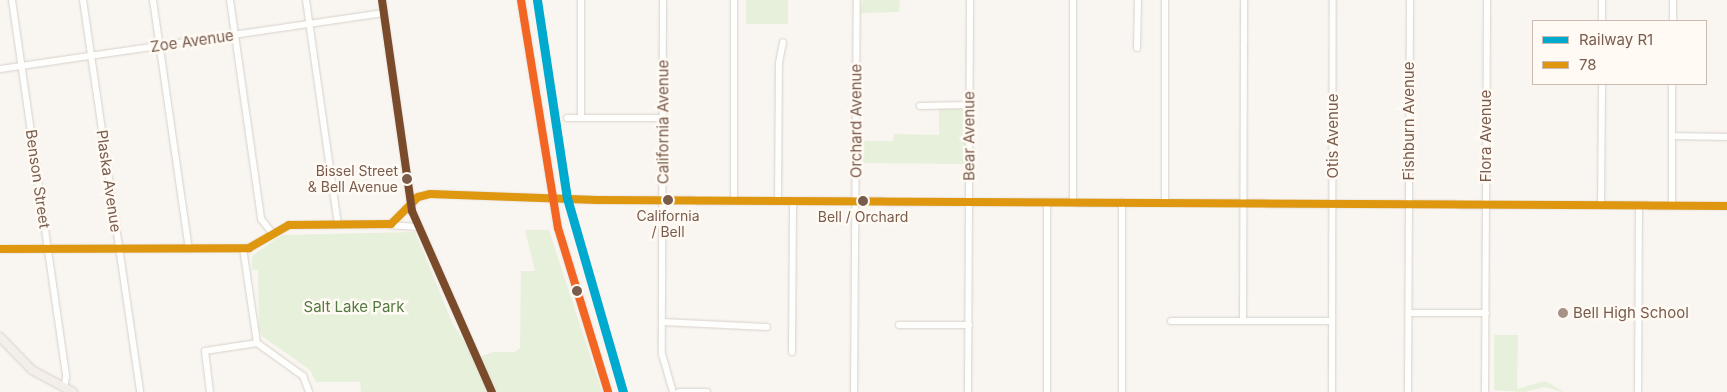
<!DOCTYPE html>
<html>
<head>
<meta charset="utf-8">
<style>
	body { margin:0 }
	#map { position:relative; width:1727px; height:392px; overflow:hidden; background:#f9f5f0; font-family:Inter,sans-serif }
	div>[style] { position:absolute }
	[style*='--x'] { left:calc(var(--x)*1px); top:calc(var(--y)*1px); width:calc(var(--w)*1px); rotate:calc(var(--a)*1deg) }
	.green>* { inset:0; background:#e7f0db }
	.roads { filter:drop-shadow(0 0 1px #d7d1cb) drop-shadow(0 0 1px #d7d1cb) }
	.minor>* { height:6px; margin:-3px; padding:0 3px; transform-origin:3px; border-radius:3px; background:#fefefd }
	.major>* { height:8px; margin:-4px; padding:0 4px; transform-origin:4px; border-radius:4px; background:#f3eee8 }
	.bus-1>* { height:8px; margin:-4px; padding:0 4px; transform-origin:4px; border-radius:4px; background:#de970f }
	.bus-2>* { height:8px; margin:-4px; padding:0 4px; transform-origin:4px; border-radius:4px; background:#7a4b2a }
	.bus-3>* { height:8px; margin:-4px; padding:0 4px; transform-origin:4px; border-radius:4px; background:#f26522 }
	.rail-1>* { height:9px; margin:-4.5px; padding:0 4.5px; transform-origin:4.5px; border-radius:4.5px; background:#00a9ce }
	.dots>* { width:14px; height:14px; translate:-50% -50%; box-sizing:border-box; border:2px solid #fffaf3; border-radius:50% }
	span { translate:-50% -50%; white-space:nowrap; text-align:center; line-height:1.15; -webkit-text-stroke:5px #fffaf3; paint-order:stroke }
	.bus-label { font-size:14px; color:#7a5c4d }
	.right { translate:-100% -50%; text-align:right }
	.street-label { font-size:15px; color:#7a5c4d }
	.park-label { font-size:15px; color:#537a41 }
	.poi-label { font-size:15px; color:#7a5c4d }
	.left { translate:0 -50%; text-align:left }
	.legend { position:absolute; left:1532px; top:20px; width:175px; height:65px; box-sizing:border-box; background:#fffaf3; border:1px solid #cabbb1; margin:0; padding:6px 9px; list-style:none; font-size:15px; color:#7a5c4d }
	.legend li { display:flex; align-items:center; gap:10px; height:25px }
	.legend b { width:25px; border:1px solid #cabbb1 }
</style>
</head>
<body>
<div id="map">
	<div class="green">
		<div style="clip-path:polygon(746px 0,788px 0,788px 24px,746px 24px)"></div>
		<div style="clip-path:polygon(863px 0,900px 0,899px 12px,860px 13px)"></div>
		<div style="clip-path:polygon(939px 107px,966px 107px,965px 164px,861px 163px,861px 141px,893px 141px,894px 134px,939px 135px)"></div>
		<div style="clip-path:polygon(525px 230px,549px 230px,602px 392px,361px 392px,360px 382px,316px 382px,310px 370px,262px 336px,259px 328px,258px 270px,252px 270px,252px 256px,282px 235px,415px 232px,452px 322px,475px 359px,493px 352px,515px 352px,520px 348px,521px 271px,535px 271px)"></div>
		<div style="clip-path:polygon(1494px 335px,1518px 335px,1517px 389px,1545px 381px,1564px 392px,1544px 387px,1524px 392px,1494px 390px)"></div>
	</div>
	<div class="roads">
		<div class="minor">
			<div style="--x:12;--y:0;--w:381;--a:81.8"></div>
			<div style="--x:66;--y:377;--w:11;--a:100"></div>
			<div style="--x:83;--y:0;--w:396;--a:81.7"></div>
			<div style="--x:153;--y:0;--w:252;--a:81.8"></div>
			<div style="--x:230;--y:0;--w:221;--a:81.9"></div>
			<div style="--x:261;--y:219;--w:19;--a:51"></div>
			<div style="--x:306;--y:0;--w:227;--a:81.9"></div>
			<div style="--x:382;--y:0;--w:213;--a:81.9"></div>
			<div style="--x:412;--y:211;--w:198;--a:66.2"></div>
			<div style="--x:521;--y:0;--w:231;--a:80.8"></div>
			<div style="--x:558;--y:228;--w:171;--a:73"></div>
			<div style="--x:663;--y:0;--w:354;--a:90.2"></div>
			<div style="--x:662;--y:354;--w:40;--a:74"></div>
			<div style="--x:1602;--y:21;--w:21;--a:-90"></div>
			<div style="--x:1673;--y:21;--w:21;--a:-90"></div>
			<div style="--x:1137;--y:48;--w:48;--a:-88.8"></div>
			<div style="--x:0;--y:69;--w:388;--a:-8.3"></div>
			<div style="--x:920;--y:106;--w:49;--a:-1.2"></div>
			<div style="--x:567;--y:118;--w:96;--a:0"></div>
			<div style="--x:581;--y:118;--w:118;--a:-90"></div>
			<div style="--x:1672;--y:136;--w:55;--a:1"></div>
			<div style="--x:734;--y:200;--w:200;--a:-90"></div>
			<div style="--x:778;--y:200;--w:137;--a:-89.6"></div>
			<div style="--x:779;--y:63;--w:21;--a:-79"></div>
			<div style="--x:1073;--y:202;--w:202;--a:-90"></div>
			<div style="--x:1165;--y:203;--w:203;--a:-90"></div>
			<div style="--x:1601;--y:205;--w:121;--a:-89.5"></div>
			<div style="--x:1672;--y:206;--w:122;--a:-90"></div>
			<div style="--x:389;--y:225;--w:28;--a:4"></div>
			<div style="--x:243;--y:248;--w:96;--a:81.6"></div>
			<div style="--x:257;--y:343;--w:57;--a:35.7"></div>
			<div style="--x:303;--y:376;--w:17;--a:69"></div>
			<div style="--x:0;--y:249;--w:249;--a:-0.2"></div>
			<div style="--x:249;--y:248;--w:46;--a:-29.9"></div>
			<div style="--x:289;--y:225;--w:102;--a:-0.6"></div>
			<div style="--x:391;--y:224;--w:38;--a:-45"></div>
			<div style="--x:418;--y:197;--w:12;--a:-14"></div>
			<div style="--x:430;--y:194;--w:167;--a:2.1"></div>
			<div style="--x:597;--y:200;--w:1130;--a:0.3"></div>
			<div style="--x:1409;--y:313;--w:77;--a:0"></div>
			<div style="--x:1171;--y:321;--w:161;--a:0"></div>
			<div style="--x:1243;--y:321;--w:321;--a:-89.8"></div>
			<div style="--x:662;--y:322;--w:105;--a:2.7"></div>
			<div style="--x:899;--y:325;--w:70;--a:0"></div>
			<div style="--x:792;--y:352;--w:151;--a:-89.6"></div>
			<div style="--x:210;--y:392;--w:41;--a:-97"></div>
			<div style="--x:205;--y:351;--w:53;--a:-8.7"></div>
			<div style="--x:679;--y:392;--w:28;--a:0"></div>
			<div style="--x:854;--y:392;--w:392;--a:-89.6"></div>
			<div style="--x:968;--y:392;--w:392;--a:-89.7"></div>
			<div style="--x:1047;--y:392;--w:190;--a:-90"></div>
			<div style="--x:1122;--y:392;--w:190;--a:-90"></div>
			<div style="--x:1332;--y:392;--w:392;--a:-89.9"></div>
			<div style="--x:1408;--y:392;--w:392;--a:-89.7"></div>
			<div style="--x:1485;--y:392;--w:392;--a:-89.7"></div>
			<div style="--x:1638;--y:392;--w:186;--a:-89.7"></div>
		</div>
		<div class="major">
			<div style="--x:0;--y:337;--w:46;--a:45.9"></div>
			<div style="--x:32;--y:370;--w:47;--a:28.2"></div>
		</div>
	</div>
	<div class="bus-1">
		<div style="--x:0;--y:249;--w:249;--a:-0.2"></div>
		<div style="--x:249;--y:248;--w:46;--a:-29.9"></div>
		<div style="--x:289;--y:225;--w:102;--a:-0.6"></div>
		<div style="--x:391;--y:224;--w:38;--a:-45"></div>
		<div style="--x:418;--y:197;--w:12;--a:-14"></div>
		<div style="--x:430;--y:194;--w:167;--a:2.1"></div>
		<div style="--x:597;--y:200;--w:1130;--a:0.3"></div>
	</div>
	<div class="bus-2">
		<div style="--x:382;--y:0;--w:213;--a:81.9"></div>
		<div style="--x:412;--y:211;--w:198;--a:66.2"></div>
	</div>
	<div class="bus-3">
		<div style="--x:521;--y:0;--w:231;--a:80.8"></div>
		<div style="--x:558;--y:228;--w:171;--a:73"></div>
	</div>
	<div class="rail-1">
		<div style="--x:537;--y:0;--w:200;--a:81.4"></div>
		<div style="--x:567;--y:198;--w:202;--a:73.9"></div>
	</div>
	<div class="dots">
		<div style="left:407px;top:179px;background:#7a5c4d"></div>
		<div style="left:668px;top:200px;background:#7a5c4d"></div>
		<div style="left:863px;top:201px;background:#7a5c4d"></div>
		<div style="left:577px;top:291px;background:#7a5c4d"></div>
		<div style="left:1563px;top:313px;background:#a69286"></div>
	</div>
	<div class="bus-label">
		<span class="right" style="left:398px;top:179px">Bissel Street<br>&amp; Bell Avenue</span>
		<span style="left:668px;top:224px">California<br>/ Bell</span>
		<span style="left:863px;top:217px">Bell / Orchard</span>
	</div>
	<div class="street-label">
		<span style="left:192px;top:41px;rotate:-8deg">Zoe Avenue</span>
		<span style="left:856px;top:121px;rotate:-90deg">Orchard Avenue</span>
		<span style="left:1409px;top:121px;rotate:-90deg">Fishburn Avenue</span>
		<span style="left:663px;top:122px;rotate:-90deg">California Avenue</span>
		<span style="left:969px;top:136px;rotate:-90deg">Bear Avenue</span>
		<span style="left:1333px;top:136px;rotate:-90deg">Otis Avenue</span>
		<span style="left:1486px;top:136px;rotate:-90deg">Flora Avenue</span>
		<span style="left:38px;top:179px;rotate:82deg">Benson Street</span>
		<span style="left:109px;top:181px;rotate:82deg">Plaska Avenue</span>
	</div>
	<div class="park-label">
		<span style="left:354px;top:307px">Salt Lake Park</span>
	</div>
	<div class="poi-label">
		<span class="left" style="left:1573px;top:313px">Bell High School</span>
	</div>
	<ul class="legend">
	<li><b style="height:6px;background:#00a9ce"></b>Railway R1</li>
	<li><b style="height:6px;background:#de970f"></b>78</li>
	</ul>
</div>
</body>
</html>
